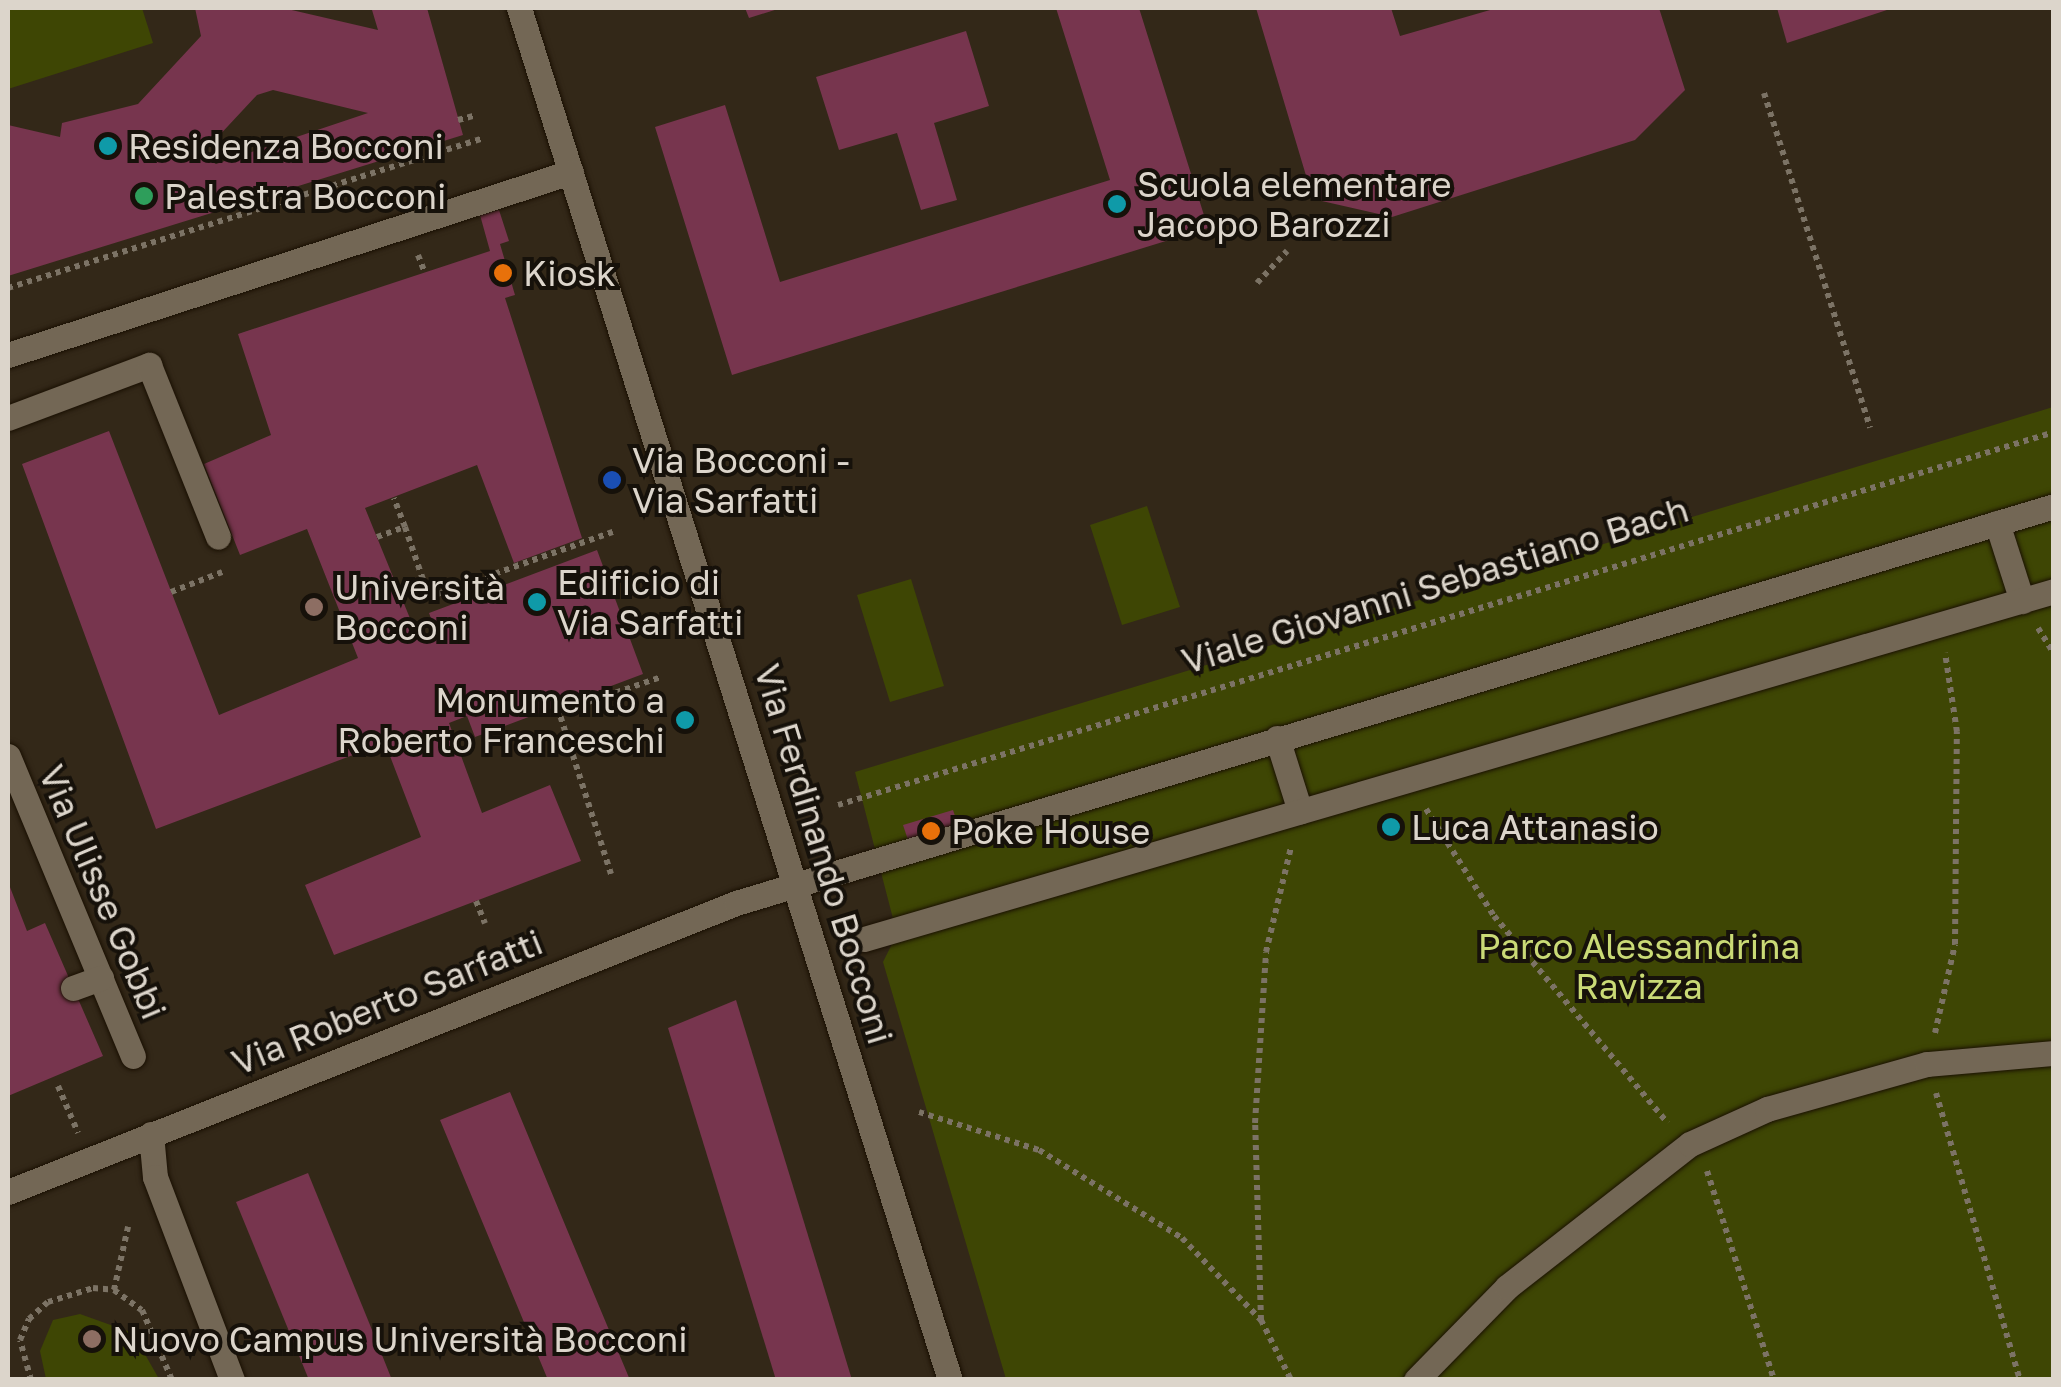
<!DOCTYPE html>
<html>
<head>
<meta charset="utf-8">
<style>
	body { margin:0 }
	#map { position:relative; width:2061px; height:1387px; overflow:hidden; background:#332818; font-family:"Golos Text",sans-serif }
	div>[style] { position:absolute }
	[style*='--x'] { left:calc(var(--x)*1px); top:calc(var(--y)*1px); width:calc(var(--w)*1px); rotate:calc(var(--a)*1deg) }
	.green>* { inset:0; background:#3e4604 }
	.building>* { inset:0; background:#77354e }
	.path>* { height:6px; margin-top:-3px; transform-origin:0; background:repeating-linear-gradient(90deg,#7c7365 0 5px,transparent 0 10px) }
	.roads { filter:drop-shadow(0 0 2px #1a1003) drop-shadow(0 0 2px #1a1003) }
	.minor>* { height:25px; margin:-12.5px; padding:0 12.5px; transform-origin:12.5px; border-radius:12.5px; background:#736755 }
	.dots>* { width:28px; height:28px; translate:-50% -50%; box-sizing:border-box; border:5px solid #16110a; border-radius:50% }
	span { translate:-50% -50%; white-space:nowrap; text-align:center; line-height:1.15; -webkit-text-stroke:8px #16110a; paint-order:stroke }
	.poi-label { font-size:35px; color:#dcd5cb }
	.left { translate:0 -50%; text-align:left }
	.right { translate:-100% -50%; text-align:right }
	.street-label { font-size:35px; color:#dcd5cb }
	.park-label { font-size:35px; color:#cada76 }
	.frame { position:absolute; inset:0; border:10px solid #dcd5cb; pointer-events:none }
</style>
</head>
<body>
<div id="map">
	<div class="green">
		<div style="clip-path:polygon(8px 8px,142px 8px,153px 43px,8px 89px)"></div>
		<div style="clip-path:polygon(2053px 407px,2053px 1379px,1006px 1379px,883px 962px,897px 934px,855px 772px)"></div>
		<div style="clip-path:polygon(1147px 506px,1180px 607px,1122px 625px,1090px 525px)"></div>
		<div style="clip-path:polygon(911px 579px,944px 686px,890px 702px,857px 595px)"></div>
		<div style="clip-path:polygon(80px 1314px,133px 1333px,159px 1379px,46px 1379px,40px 1351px,53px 1320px)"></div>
	</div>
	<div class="building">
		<div style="clip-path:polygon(evenodd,195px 8px,283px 8px,378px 30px,372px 10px,427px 8px,463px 135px,8px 276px,8px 125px,60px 137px,62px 123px,138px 104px,201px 36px,195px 8px,273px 90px,368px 113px,216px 164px,201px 155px,257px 95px,273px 90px)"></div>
		<div style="clip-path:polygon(745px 8px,781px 8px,749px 18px)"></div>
		<div style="clip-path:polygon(1056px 8px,1139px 8px,1208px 228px,732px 375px,655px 127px,725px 105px,780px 282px,1110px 180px)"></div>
		<div style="clip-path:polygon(1256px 8px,1391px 8px,1400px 36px,1497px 8px,1659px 8px,1685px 90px,1635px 140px,1392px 217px,1313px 199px)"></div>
		<div style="clip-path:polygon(1777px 8px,1893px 8px,1787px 43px)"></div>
		<div style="clip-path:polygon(966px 31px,989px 106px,934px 123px,957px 200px,921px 210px,897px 133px,839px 150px,816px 77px)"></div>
		<div style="clip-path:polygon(499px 210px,509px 241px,500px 244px,515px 295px,505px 298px,582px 538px,514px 563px,477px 465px,365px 508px,418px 638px,436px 632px,429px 613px,597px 550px,643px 674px,475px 737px,467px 716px,449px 723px,482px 813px,550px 785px,581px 861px,334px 955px,305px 885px,421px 837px,385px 743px,156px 829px,22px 464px,109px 431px,219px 715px,358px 658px,307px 529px,240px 555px,204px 464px,271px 435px,238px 334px,490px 251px,480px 215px)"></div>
		<div style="clip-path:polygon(953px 810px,960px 831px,910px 846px,903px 825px)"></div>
		<div style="clip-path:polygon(8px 882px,27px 931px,45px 923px,103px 1056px,8px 1096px)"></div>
		<div style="clip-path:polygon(736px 1000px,822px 1281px,852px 1380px,776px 1380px,668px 1028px)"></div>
		<div style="clip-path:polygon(510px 1092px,573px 1244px,630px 1380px,548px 1380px,440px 1120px)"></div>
		<div style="clip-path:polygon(308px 1173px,370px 1325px,392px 1380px,309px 1380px,236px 1202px)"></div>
	</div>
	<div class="path">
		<div style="--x:1764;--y:93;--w:351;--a:72.4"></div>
		<div style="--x:458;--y:120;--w:16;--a:-15"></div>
		<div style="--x:418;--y:255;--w:19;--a:69"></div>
		<div style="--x:1257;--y:283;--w:44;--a:-46.8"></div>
		<div style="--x:8;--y:288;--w:496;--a:-17.5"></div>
		<div style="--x:405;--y:527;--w:74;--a:71.1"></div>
		<div style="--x:429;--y:597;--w:195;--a:-19.5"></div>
		<div style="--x:377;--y:537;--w:30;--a:-20"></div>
		<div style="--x:405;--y:527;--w:31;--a:-111"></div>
		<div style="--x:171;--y:592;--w:55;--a:-21.4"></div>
		<div style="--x:2038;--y:628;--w:31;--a:58"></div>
		<div style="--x:838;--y:805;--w:1272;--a:-17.05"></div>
		<div style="--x:1426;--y:809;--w:127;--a:57.6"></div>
		<div style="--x:1494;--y:916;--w:270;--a:50"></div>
		<div style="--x:611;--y:874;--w:170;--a:-107.8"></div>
		<div style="--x:559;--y:712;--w:108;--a:-18.9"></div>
		<div style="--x:476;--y:901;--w:24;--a:68"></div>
		<div style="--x:1935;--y:1033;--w:91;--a:-77.3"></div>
		<div style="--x:1955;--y:944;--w:212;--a:-89.5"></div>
		<div style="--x:1957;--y:732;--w:80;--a:-98.6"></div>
		<div style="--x:58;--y:1086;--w:51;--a:66.9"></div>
		<div style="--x:1936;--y:1093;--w:299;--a:73.7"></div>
		<div style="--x:919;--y:1112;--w:126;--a:17.6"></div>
		<div style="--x:1039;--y:1150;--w:168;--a:31.6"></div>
		<div style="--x:1182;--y:1238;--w:114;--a:46.1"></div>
		<div style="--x:1261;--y:1320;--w:67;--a:63.4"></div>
		<div style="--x:1707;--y:1171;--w:219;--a:72.2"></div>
		<div style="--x:114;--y:1290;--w:65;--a:-77.5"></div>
		<div style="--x:1261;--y:1320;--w:197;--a:-91.7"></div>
		<div style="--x:1255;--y:1123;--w:171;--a:-86.3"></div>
		<div style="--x:1266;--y:952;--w:108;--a:-76.6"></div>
		<div style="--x:31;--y:1380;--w:41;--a:-105.4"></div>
		<div style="--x:20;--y:1340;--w:23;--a:-67"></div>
		<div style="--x:29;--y:1319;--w:25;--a:-42"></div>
		<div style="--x:48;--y:1302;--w:47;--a:-17.3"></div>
		<div style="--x:93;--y:1288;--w:21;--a:5"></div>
		<div style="--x:114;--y:1290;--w:34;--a:36"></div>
		<div style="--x:142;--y:1310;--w:76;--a:66.8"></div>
	</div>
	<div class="roads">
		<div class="minor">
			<div style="--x:519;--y:8;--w:1438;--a:72.56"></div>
			<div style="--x:8;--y:355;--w:592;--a:-18.01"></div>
			<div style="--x:8;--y:418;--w:151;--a:-20.6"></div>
			<div style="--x:149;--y:365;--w:185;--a:68.1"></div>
			<div style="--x:1997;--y:523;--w:82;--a:72.2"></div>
			<div style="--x:1277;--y:738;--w:77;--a:72.5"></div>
			<div style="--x:8;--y:756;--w:325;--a:67.4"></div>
			<div style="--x:864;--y:939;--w:1240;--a:-16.3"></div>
			<div style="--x:73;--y:988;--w:30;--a:-20"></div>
			<div style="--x:151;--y:1134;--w:43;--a:84.7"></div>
			<div style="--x:155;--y:1177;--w:217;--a:69.2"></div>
			<div style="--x:8;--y:1192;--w:783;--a:-21.65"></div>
			<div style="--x:736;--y:903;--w:1376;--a:-16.76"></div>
			<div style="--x:1416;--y:1380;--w:130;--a:-45.6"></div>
			<div style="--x:1507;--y:1287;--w:232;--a:-38"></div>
			<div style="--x:1690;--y:1144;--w:85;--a:-24.4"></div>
			<div style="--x:1767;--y:1109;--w:166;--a:-15.7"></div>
			<div style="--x:1927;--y:1064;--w:127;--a:-5"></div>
		</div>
	</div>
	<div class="dots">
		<div style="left:108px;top:146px;background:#0f9aa8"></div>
		<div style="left:144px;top:196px;background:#2e9e5b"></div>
		<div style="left:1117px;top:204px;background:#0f9aa8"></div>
		<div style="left:503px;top:273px;background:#e8710a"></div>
		<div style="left:612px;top:480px;background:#1a4fb4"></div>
		<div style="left:537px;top:602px;background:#0f9aa8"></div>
		<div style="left:314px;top:607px;background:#8d6e63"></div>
		<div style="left:685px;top:720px;background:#0f9aa8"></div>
		<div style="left:1391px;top:827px;background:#0f9aa8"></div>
		<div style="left:931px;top:831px;background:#e8710a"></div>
		<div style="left:92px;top:1339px;background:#8d6e63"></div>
	</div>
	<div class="poi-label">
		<span class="left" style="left:128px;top:146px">Residenza Bocconi</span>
		<span class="left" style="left:1137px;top:204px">Scuola elementare<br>Jacopo Barozzi</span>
		<span class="left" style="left:164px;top:196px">Palestra Bocconi</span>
		<span class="left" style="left:523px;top:273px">Kiosk</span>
		<span class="left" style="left:632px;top:480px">Via Bocconi -<br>Via Sarfatti</span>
		<span class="left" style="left:557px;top:602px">Edificio di<br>Via Sarfatti</span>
		<span class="left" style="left:334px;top:607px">Università<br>Bocconi</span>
		<span class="right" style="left:665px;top:720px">Monumento a<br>Roberto Franceschi</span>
		<span class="left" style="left:1411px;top:827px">Luca Attanasio</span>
		<span class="left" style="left:951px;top:831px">Poke House</span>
		<span class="left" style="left:112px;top:1339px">Nuovo Campus Università Bocconi</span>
	</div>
	<div class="street-label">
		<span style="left:1435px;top:585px;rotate:-17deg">Viale Giovanni Sebastiano Bach</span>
		<span style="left:824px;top:854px;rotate:73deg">Via Ferdinando Bocconi</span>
		<span style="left:103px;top:892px;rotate:67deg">Via Ulisse Gobbi</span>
		<span style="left:387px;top:1002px;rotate:-22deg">Via Roberto Sarfatti</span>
	</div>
	<div class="park-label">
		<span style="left:1639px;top:966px">Parco Alessandrina<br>Ravizza</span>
	</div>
	<div class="frame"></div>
</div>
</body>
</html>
